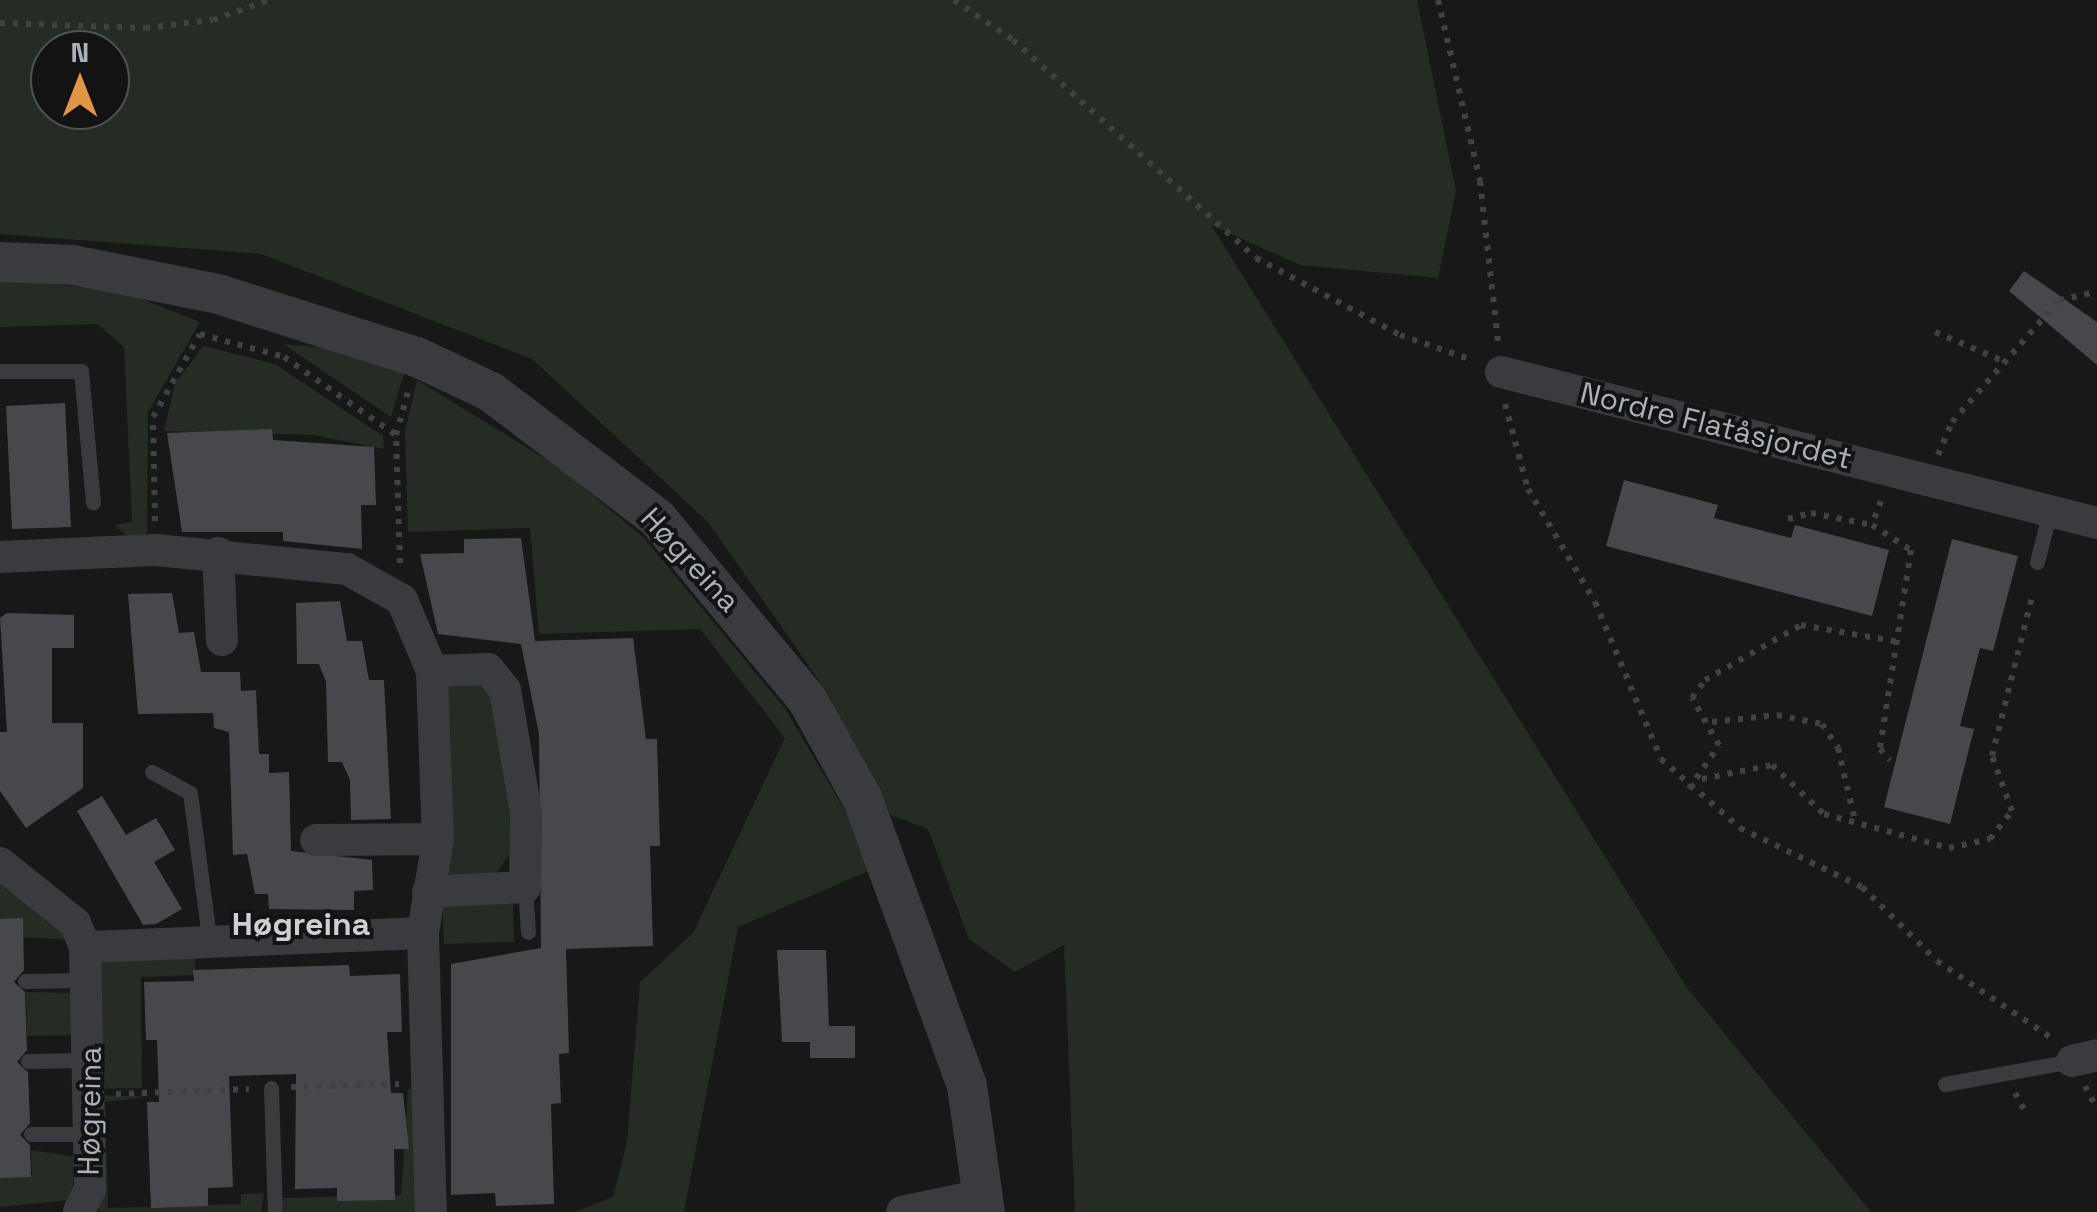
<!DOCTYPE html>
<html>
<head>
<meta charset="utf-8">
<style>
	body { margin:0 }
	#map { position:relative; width:2097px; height:1212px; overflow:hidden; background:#181819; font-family:"Space Grotesk",sans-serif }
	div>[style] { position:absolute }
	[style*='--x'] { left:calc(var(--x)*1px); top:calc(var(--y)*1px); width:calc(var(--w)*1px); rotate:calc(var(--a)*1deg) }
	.green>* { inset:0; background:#242c24 }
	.building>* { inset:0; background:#47484c }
	.path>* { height:6px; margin-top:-3px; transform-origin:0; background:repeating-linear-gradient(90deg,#3f4245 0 5px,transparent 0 13px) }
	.service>* { height:15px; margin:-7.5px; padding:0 7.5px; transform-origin:7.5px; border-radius:7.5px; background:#393b3e }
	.minor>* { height:32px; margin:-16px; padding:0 16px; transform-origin:16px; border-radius:16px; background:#393b3e }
	.tertiary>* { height:40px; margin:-20px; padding:0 20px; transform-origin:20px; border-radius:20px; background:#393b3e }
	span { translate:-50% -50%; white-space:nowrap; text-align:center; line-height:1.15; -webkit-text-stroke:8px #131314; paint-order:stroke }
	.street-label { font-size:30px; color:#abb1b8 }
	.neighbourhood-label { font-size:32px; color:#cccfd4; font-weight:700 }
	.north { position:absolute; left:30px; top:30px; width:100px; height:100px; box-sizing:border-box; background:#131314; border:2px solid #505256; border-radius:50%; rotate:0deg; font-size:28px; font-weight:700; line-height:40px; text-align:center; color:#abb1b8 }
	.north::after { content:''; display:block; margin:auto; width:35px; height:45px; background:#e29447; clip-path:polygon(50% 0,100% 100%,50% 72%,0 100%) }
</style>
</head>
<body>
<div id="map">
	<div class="green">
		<div style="clip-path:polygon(evenodd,0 0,1417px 0,1456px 191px,1438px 278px,1300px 265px,1211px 225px,1687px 988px,1871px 1212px,1075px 1212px,1064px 945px,1015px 972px,969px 939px,928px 829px,891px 815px,825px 689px,708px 522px,532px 359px,261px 254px,0 234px,0 0,50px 50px,110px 50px,110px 110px,50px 110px,50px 50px)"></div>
		<div style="clip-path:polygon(0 278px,124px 292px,200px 322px,148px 412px,147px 532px,135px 544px,115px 525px,132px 522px,124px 347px,97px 324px,0 327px)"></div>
		<div style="clip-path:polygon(283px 344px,342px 349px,404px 373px,391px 417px)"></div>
		<div style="clip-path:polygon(203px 346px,275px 364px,383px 436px,384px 449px,314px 435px,164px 431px,175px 384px)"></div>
		<div style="clip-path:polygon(417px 380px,560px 468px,644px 538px,786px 710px,878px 867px,738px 927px,684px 1212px,575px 1212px,613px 1197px,627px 1142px,640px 982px,693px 933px,785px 738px,700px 629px,539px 634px,530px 528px,408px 532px,405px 431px)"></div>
		<div style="clip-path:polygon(486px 683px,496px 696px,519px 856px,507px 857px,493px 879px,449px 879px,444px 686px)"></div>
		<div style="clip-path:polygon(0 874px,73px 940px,0 936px)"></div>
		<div style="clip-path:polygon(513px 901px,514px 942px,444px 944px,442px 903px)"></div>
		<div style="clip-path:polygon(195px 953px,195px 975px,141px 977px,142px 1088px,98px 1089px,95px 954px)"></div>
		<div style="clip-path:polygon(26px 992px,75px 993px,82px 1035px,27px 1036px)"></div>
		<div style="clip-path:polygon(408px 1089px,421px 1089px,423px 1212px,284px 1212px,282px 1198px,401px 1195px)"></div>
		<div style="clip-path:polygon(98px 1095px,148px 1097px,105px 1102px,108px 1208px,241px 1204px,241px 1194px,264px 1193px,261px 1212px,99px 1212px)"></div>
		<div style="clip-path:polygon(31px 1150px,77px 1157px,71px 1200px,0 1207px,0 1176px,32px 1175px)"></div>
	</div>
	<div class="building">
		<div style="clip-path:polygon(2024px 271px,2097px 322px,2097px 365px,2009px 291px)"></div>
		<div style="clip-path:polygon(65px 403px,71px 527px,12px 529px,6px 406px)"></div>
		<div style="clip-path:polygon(272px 429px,273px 440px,374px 447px,376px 505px,361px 505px,362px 549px,283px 541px,283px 532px,182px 532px,167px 433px)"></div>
		<div style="clip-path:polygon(1624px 480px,1718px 505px,1714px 518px,1791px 538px,1795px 525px,1889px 550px,1872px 616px,1606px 546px)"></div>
		<div style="clip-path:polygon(521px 538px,535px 641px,633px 638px,646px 739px,657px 739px,660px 846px,650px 846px,653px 946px,566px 949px,569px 1053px,559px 1054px,561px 1103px,551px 1104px,554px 1204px,496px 1206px,495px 1193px,451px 1195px,451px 964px,541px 948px,539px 734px,521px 644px,438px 634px,420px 554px,464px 553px,464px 539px)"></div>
		<div style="clip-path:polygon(1952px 539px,2018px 556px,1993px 651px,1980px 648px,1960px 726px,1974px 729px,1950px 824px,1884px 807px)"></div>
		<div style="clip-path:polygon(172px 593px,179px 633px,194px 632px,201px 672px,240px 672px,241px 691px,256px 690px,259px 754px,269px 754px,269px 773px,289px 772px,291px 851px,372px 860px,373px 890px,354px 891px,354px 910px,269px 909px,268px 894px,255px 894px,247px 854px,233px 855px,229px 732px,214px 728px,213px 713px,138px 714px,128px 594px)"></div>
		<div style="clip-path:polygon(340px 601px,347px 641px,362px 641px,369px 680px,384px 680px,391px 819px,351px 820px,350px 780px,342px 762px,328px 762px,326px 682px,319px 664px,297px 664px,296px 603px)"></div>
		<div style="clip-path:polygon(7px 613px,74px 615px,74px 648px,52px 648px,52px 723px,83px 723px,83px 788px,26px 828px,0 791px,0 732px,7px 732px,0 618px)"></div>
		<div style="clip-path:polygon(102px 796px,126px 835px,156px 818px,175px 850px,154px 862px,182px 909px,156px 924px,143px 925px,77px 811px)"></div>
		<div style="clip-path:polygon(23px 918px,24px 970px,14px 982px,25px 992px,27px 1050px,17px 1062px,28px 1072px,30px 1123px,20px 1135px,30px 1145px,31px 1177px,0 1178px,0 919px)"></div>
		<div style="clip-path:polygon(777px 950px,826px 950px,829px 1026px,855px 1026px,855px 1058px,810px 1058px,810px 1042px,782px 1042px)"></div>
		<div style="clip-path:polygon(349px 965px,350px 976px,400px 974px,402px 1032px,387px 1032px,391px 1093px,403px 1093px,409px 1149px,394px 1149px,395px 1200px,337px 1201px,337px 1188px,295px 1189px,296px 1074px,229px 1076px,233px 1187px,208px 1188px,208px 1206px,151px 1208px,147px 1102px,159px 1102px,157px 1040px,146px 1040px,144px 982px,194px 981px,193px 970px)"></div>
	</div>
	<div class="path">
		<div style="--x:954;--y:0;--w:71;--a:34.1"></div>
		<div style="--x:1013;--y:40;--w:326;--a:41.9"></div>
		<div style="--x:1256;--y:258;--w:163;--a:28.1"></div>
		<div style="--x:1400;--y:335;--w:76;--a:19.1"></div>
		<div style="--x:1438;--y:0;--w:186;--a:76.9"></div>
		<div style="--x:1480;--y:181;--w:162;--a:83.6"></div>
		<div style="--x:0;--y:23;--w:145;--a:2"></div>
		<div style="--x:145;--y:28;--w:68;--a:-6.7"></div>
		<div style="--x:213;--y:20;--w:59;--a:-19.7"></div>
		<div style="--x:1935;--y:332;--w:72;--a:23"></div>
		<div style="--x:1505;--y:404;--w:88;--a:74.9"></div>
		<div style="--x:1528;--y:489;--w:131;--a:59.3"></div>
		<div style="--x:1595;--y:602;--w:170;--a:67.2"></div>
		<div style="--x:1661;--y:759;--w:105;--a:41.1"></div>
		<div style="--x:1740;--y:828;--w:136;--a:25.8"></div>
		<div style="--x:1862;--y:887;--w:105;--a:44.6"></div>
		<div style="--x:1937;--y:961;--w:140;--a:33.9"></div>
		<div style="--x:1938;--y:455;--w:36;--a:-67"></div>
		<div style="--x:1952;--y:422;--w:162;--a:-48.7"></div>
		<div style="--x:2059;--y:300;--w:39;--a:-12"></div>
		<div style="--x:1881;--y:501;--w:26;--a:111"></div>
		<div style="--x:1872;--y:525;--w:46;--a:32.7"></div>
		<div style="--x:1911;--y:550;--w:201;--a:98.9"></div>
		<div style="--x:1880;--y:749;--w:15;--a:48"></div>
		<div style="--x:1788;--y:519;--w:24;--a:-15"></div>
		<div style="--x:1811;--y:513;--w:62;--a:11.1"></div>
		<div style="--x:155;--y:521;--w:104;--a:-91.1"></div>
		<div style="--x:153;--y:417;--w:95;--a:-60.5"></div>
		<div style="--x:200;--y:334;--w:87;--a:15.3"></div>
		<div style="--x:284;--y:357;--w:136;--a:34.9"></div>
		<div style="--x:400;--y:563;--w:128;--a:-91.8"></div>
		<div style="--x:396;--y:435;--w:49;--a:-74.5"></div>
		<div style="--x:1712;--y:722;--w:65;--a:-6.1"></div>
		<div style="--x:1777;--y:715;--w:46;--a:11.3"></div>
		<div style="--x:1822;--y:724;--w:29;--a:56"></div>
		<div style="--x:1838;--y:748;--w:75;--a:76.9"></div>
		<div style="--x:1702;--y:779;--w:71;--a:-11.3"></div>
		<div style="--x:1772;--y:765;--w:71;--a:43.3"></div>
		<div style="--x:1824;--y:814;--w:130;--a:15.2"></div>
		<div style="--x:1949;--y:848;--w:42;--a:-12.4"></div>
		<div style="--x:1990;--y:839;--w:36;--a:-52"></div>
		<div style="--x:2012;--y:811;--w:59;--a:-110"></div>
		<div style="--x:1992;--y:756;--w:168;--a:-75.9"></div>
		<div style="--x:1689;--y:789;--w:53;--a:-55.7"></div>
		<div style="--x:1719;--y:745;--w:54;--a:-119.9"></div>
		<div style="--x:1692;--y:698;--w:22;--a:-54"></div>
		<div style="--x:1705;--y:680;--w:111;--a:-29.8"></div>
		<div style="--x:1801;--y:625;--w:99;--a:9.8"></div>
		<div style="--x:2085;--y:1086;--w:26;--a:62"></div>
		<div style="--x:291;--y:1087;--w:108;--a:-1.6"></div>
		<div style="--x:2015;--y:1093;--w:26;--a:61"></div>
		<div style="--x:116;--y:1094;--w:133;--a:-2.2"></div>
	</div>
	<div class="service">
		<div style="--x:0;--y:371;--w:81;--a:0"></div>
		<div style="--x:81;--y:371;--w:132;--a:84.8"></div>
		<div style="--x:2037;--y:562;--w:53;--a:-75.7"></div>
		<div style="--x:152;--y:772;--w:43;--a:28.9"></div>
		<div style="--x:190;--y:793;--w:153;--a:82.5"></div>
		<div style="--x:525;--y:887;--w:45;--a:86.2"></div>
		<div style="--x:25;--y:981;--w:61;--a:-0.9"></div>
		<div style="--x:28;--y:1061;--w:63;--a:-0.9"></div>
		<div style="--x:1945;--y:1084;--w:129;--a:-10.3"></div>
		<div style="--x:271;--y:1088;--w:124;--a:88.2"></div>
		<div style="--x:31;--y:1134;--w:59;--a:0"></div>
	</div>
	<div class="minor">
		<div style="--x:1501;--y:372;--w:615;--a:14.22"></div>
		<div style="--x:218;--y:553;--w:87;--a:87.4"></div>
		<div style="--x:0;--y:557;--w:156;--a:-2.6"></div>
		<div style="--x:156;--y:550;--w:192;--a:5.7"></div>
		<div style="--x:347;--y:569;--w:63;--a:29.4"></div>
		<div style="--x:402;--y:600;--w:77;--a:67.1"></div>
		<div style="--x:432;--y:671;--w:168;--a:88"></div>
		<div style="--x:438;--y:839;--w:95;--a:99.1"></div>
		<div style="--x:423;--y:933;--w:338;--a:177.6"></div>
		<div style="--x:316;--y:840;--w:122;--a:-0.5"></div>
		<div style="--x:0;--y:863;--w:96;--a:38.7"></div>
		<div style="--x:75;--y:923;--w:26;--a:67"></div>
		<div style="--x:85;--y:947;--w:242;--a:88.8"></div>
		<div style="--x:90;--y:1189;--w:25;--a:116"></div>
		<div style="--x:428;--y:892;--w:97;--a:-3"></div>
		<div style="--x:525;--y:887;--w:75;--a:-89.2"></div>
		<div style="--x:526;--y:812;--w:124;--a:-99.8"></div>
		<div style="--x:505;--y:690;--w:27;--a:-129"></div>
		<div style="--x:488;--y:669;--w:56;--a:178"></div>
		<div style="--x:423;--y:933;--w:279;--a:88.4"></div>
		<div style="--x:2072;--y:1061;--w:26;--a:-13"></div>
		<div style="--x:902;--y:1212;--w:83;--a:-11.9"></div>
	</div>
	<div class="tertiary">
		<div style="--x:0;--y:262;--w:73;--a:2.4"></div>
		<div style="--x:73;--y:265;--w:148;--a:11.3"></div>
		<div style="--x:218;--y:294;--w:209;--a:17.6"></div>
		<div style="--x:417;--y:357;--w:82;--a:25.3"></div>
		<div style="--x:491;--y:392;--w:208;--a:37.2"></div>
		<div style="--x:657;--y:518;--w:235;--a:50.4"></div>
		<div style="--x:807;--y:699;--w:115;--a:61"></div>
		<div style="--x:863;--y:800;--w:304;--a:70"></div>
		<div style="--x:967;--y:1086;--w:127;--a:81.9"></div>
	</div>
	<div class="street-label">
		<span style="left:1716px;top:426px;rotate:14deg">Nordre Flatåsjordet</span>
		<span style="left:690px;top:560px;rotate:47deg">Høgreina</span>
		<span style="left:90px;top:1111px;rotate:-89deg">Høgreina</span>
	</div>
	<div class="neighbourhood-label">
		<span style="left:301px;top:924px">Høgreina</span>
	</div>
	<div class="north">N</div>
</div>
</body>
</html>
